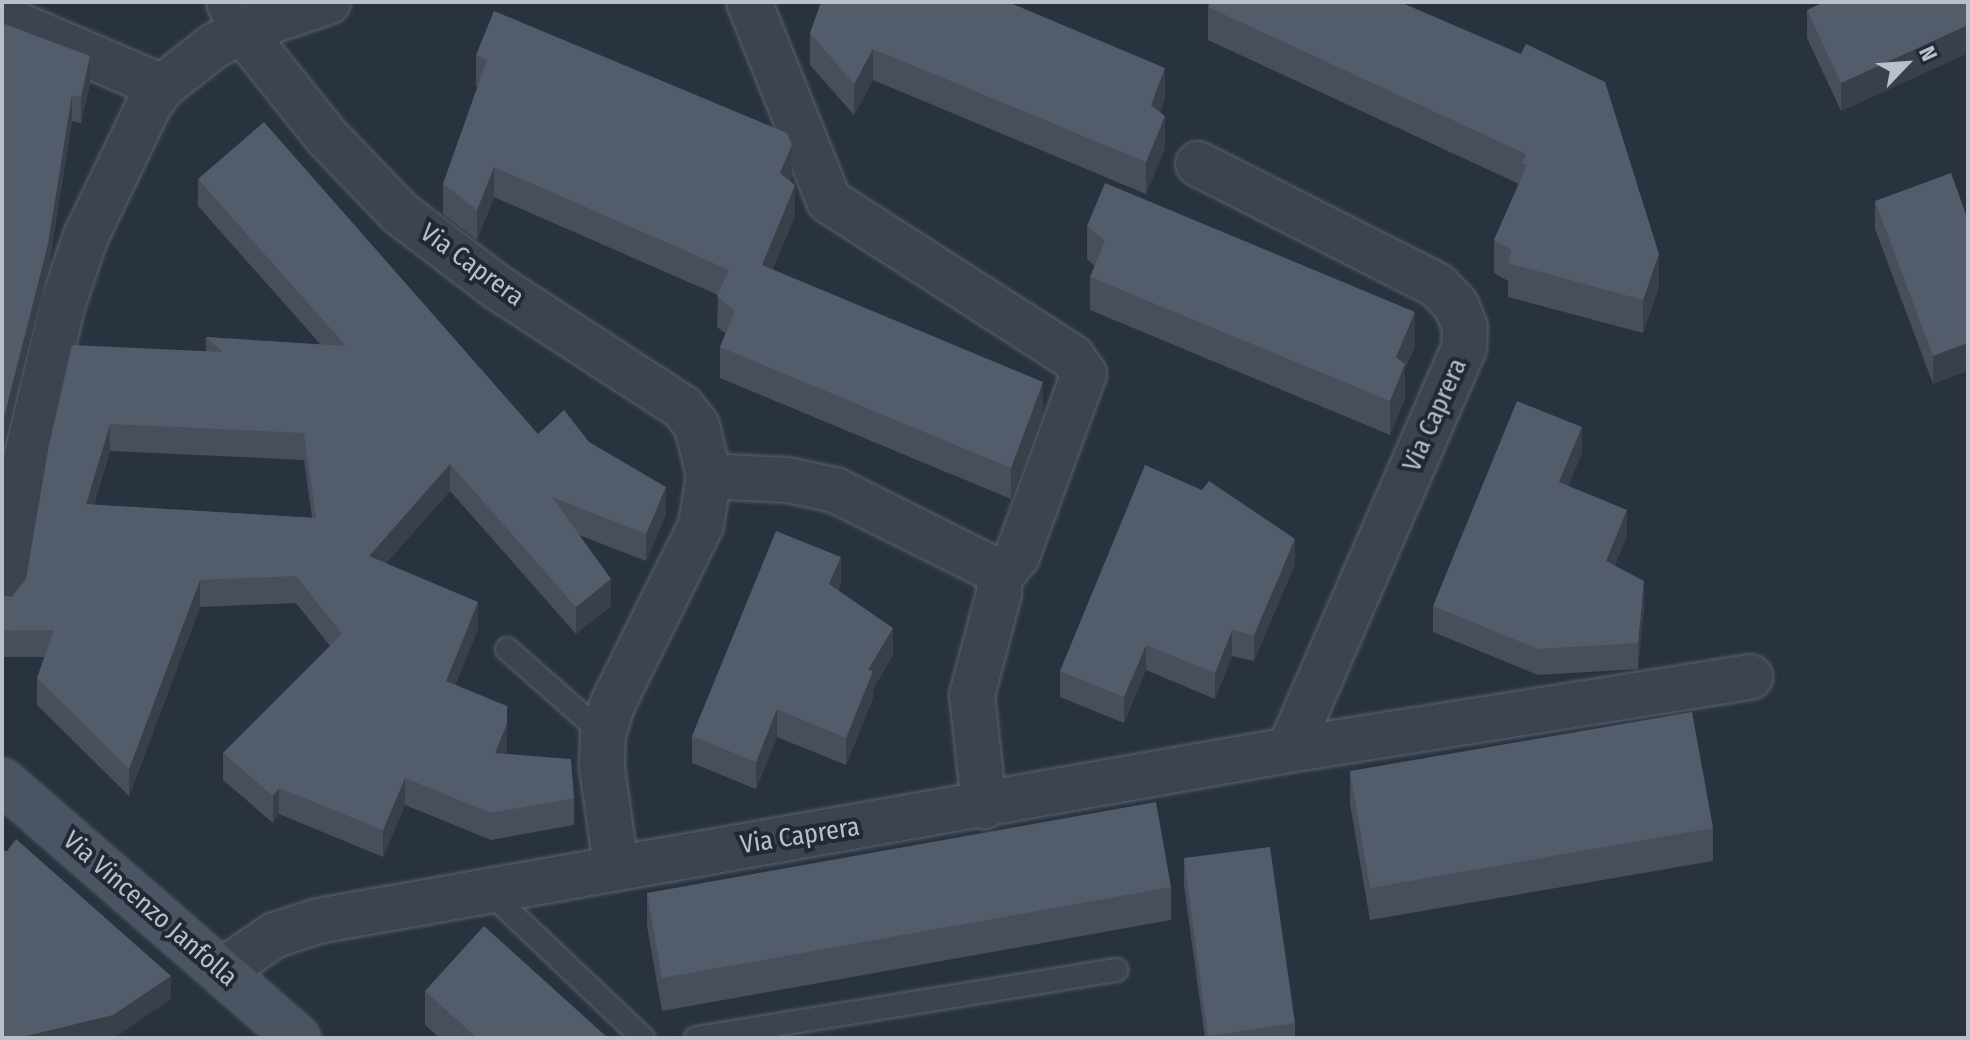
<!DOCTYPE html>
<html>
<head>
<meta charset="utf-8">
<style>
	body { margin:0 }
	#map { position:relative; width:1970px; height:1040px; overflow:hidden; background:#28333f; font-family:"Fira Sans Condensed",sans-serif }
	div>[style] { position:absolute }
	[style*='--x'] { left:calc(var(--x)*1px); top:calc(var(--y)*1px); width:calc(var(--w)*1px); rotate:calc(var(--a)*1deg) }
	.roads { filter:drop-shadow(0 0 2px #5a636d) drop-shadow(0 0 2px #5a636d) }
	.lane>* { height:22px; margin:-11px; padding:0 11px; transform-origin:11px; border-radius:11px; background:#3c454f }
	.street>* { height:44px; margin:-22px; padding:0 22px; transform-origin:22px; border-radius:22px; background:#3c454f }
	.secondary>* { height:44px; margin:-22px; padding:0 22px; transform-origin:22px; border-radius:22px; background:#4b5462 }
	.wall>* { inset:0; background:#474f5b }
	.shaded-wall>* { inset:0; background:#39404a }
	.building>* { inset:0; background:#525c6a }
	span { translate:-50% -50%; white-space:nowrap; text-align:center; line-height:1.15; -webkit-text-stroke:8px #212a34; paint-order:stroke }
	.street-label { font-size:26px; color:#b9c0ca }
	.frame { position:absolute; inset:0; border:4px solid #b9c0ca; pointer-events:none }
	.north { position:absolute; left:1866px; top:24px; width:80px; height:80px; -webkit-text-stroke:6px #212a34; paint-order:stroke; rotate:65deg; font-size:22px; font-weight:700; line-height:32px; text-align:center; color:#b9c0ca }
	.north::after { content:''; display:block; margin:auto; width:28px; height:36px; background:#b9c0ca; clip-path:polygon(50% 0,100% 100%,50% 72%,0 100%) }
</style>
</head>
<body>
<div id="map">
	<div class="roads">
		<div class="lane">
			<div style="--x:507;--y:649;--w:128;--a:41.5"></div>
			<div style="--x:487;--y:890;--w:215;--a:43.5"></div>
			<div style="--x:696;--y:1038;--w:426;--a:-9.2"></div>
		</div>
		<div class="street">
			<div style="--x:229;--y:2;--w:32;--a:66"></div>
			<div style="--x:242;--y:31;--w:136;--a:51.3"></div>
			<div style="--x:327;--y:137;--w:105;--a:46.2"></div>
			<div style="--x:400;--y:213;--w:122;--a:37.3"></div>
			<div style="--x:497;--y:287;--w:221;--a:33"></div>
			<div style="--x:682;--y:407;--w:24;--a:52"></div>
			<div style="--x:697;--y:426;--w:51;--a:76.5"></div>
			<div style="--x:709;--y:476;--w:50;--a:99.3"></div>
			<div style="--x:701;--y:525;--w:199;--a:116.3"></div>
			<div style="--x:613;--y:703;--w:33;--a:108"></div>
			<div style="--x:603;--y:734;--w:34;--a:92"></div>
			<div style="--x:602;--y:768;--w:99;--a:81.9"></div>
			<div style="--x:749;--y:2;--w:214;--a:68.1"></div>
			<div style="--x:829;--y:201;--w:289;--a:32.7"></div>
			<div style="--x:1072;--y:357;--w:21;--a:55"></div>
			<div style="--x:1084;--y:374;--w:194;--a:110.2"></div>
			<div style="--x:1017;--y:556;--w:28;--a:129"></div>
			<div style="--x:2;--y:18;--w:174;--a:23.3"></div>
			<div style="--x:1198;--y:164;--w:269;--a:26.9"></div>
			<div style="--x:1438;--y:286;--w:26;--a:47"></div>
			<div style="--x:1456;--y:305;--w:24;--a:68"></div>
			<div style="--x:1465;--y:327;--w:21;--a:93"></div>
			<div style="--x:1464;--y:348;--w:438;--a:113.5"></div>
			<div style="--x:709;--y:476;--w:78;--a:2.9"></div>
			<div style="--x:787;--y:480;--w:49;--a:11.8"></div>
			<div style="--x:835;--y:490;--w:174;--a:26.6"></div>
			<div style="--x:991;--y:568;--w:13;--a:51"></div>
			<div style="--x:999;--y:578;--w:15;--a:90"></div>
			<div style="--x:999;--y:593;--w:106;--a:104.8"></div>
			<div style="--x:972;--y:695;--w:112;--a:83.8"></div>
			<div style="--x:2;--y:601;--w:136;--a:-80.7"></div>
			<div style="--x:24;--y:467;--w:169;--a:-76.6"></div>
			<div style="--x:63;--y:303;--w:71;--a:-71.1"></div>
			<div style="--x:86;--y:236;--w:145;--a:-64.3"></div>
			<div style="--x:149;--y:105;--w:22;--a:-54"></div>
			<div style="--x:162;--y:87;--w:66;--a:-38.3"></div>
			<div style="--x:214;--y:46;--w:32;--a:-28"></div>
			<div style="--x:242;--y:31;--w:91;--a:-18.6"></div>
			<div style="--x:222;--y:971;--w:64;--a:-34.2"></div>
			<div style="--x:275;--y:935;--w:45;--a:-18"></div>
			<div style="--x:318;--y:921;--w:986;--a:-9.99"></div>
			<div style="--x:1289;--y:750;--w:467;--a:-9"></div>
		</div>
		<div class="secondary">
			<div style="--x:2;--y:781;--w:392;--a:41"></div>
		</div>
	</div>
	<div class="wall">
		<div style="clip-path:polygon(1400px 2px,1659px 287px,1643px 333px,1508px 297px,1508px 281px,1494px 273px,1494px 240px,1519px 184px,1208px 40px,1208px 7px)"></div>
		<div style="clip-path:polygon(1968px 2px,1968px 53px,1841px 111px,1807px 38px,1807px 10px)"></div>
		<div style="clip-path:polygon(2px 23px,90px 83px,81px 123px,72px 121px,48px 271px,2px 452px)"></div>
		<div style="clip-path:polygon(810px 33px,1165px 99px,1160px 112px,1165px 148px,1146px 194px,873px 80px,854px 115px,810px 65px)"></div>
		<div style="clip-path:polygon(476px 55px,792px 176px,790px 181px,795px 216px,772px 270px,1043px 412px,1011px 499px,720px 378px,720px 347px,726px 334px,717px 327px,718px 295px,494px 197px,477px 240px,443px 214px,443px 184px,478px 86px,476px 86px)"></div>
		<div style="clip-path:polygon(evenodd,198px 179px,538px 434px,589px 442px,666px 514px,646px 561px,579px 535px,611px 606px,576px 634px,450px 491px,386px 563px,478px 629px,455px 685px,507px 750px,505px 754px,574px 798px,574px 825px,491px 840px,405px 805px,383px 857px,279px 814px,273px 823px,223px 780px,223px 753px,330px 646px,296px 603px,200px 607px,129px 796px,37px 705px,37px 678px,45px 657px,2px 657px,2px 596px,12px 597px,26px 579px,49px 445px,206px 351px,206px 337px,321px 345px,198px 206px,198px 179px,110px 451px,304px 460px,312px 518px,94px 505px,110px 451px)"></div>
		<div style="clip-path:polygon(1875px 201px,1968px 220px,1933px 384px,1875px 229px)"></div>
		<div style="clip-path:polygon(1087px 226px,1415px 346px,1405px 369px,1405px 398px,1390px 435px,1090px 310px,1090px 277px,1095px 266px,1087px 259px)"></div>
		<div style="clip-path:polygon(1582px 453px,1568px 486px,1627px 536px,1614px 566px,1644px 607px,1638px 669px,1538px 675px,1433px 632px,1433px 606px)"></div>
		<div style="clip-path:polygon(1295px 564px,1254px 661px,1232px 656px,1215px 699px,1146px 670px,1124px 723px,1060px 697px,1060px 671px)"></div>
		<div style="clip-path:polygon(841px 584px,838px 590px,893px 655px,873px 689px,873px 698px,846px 765px,777px 737px,756px 789px,692px 763px,692px 736px)"></div>
		<div style="clip-path:polygon(1350px 771px,1713px 828px,1713px 861px,1370px 920px,1350px 804px)"></div>
		<div style="clip-path:polygon(1184px 858px,1295px 1023px,1295px 1038px,1205px 1038px,1184px 886px)"></div>
		<div style="clip-path:polygon(1171px 887px,1171px 920px,662px 1011px,647px 926px,647px 893px)"></div>
		<div style="clip-path:polygon(425px 991px,608px 1038px,440px 1038px,425px 1025px)"></div>
	</div>
	<div class="shaded-wall">
		<div style="clip-path:polygon(1968px 25px,1968px 53px,1841px 111px,1841px 83px)"></div>
		<div style="clip-path:polygon(873px 49px,873px 80px,854px 115px,854px 84px)"></div>
		<div style="clip-path:polygon(90px 56px,90px 83px,81px 123px,81px 97px)"></div>
		<div style="clip-path:polygon(1165px 68px,1165px 99px,1151px 136px,1151px 105px)"></div>
		<div style="clip-path:polygon(72px 95px,72px 121px,48px 271px,2px 452px,2px 425px)"></div>
		<div style="clip-path:polygon(1165px 116px,1165px 148px,1146px 194px,1146px 162px)"></div>
		<div style="clip-path:polygon(792px 145px,792px 176px,780px 203px,780px 173px)"></div>
		<div style="clip-path:polygon(494px 167px,494px 197px,477px 240px,477px 210px)"></div>
		<div style="clip-path:polygon(795px 185px,795px 216px,762px 296px,762px 265px)"></div>
		<div style="clip-path:polygon(1659px 254px,1659px 287px,1643px 333px,1643px 300px)"></div>
		<div style="clip-path:polygon(1415px 312px,1415px 346px,1405px 369px,1405px 398px,1390px 435px,1390px 401px,1396px 357px)"></div>
		<div style="clip-path:polygon(1968px 343px,1968px 371px,1933px 384px,1933px 356px)"></div>
		<div style="clip-path:polygon(1043px 382px,1043px 412px,1011px 499px,1011px 468px)"></div>
		<div style="clip-path:polygon(110px 424px,110px 451px,86px 531px,86px 504px)"></div>
		<div style="clip-path:polygon(1582px 427px,1582px 453px,1559px 508px,1559px 482px)"></div>
		<div style="clip-path:polygon(450px 464px,450px 491px,369px 582px,369px 556px)"></div>
		<div style="clip-path:polygon(666px 487px,666px 514px,646px 561px,646px 534px)"></div>
		<div style="clip-path:polygon(1627px 510px,1627px 536px,1606px 587px,1606px 561px)"></div>
		<div style="clip-path:polygon(1295px 539px,1295px 564px,1254px 661px,1254px 635px)"></div>
		<div style="clip-path:polygon(841px 557px,841px 584px,829px 612px,829px 584px)"></div>
		<div style="clip-path:polygon(611px 579px,611px 606px,576px 634px,576px 607px)"></div>
		<div style="clip-path:polygon(200px 580px,200px 607px,129px 796px,129px 769px)"></div>
		<div style="clip-path:polygon(1644px 581px,1644px 607px,1638px 669px,1638px 643px)"></div>
		<div style="clip-path:polygon(478px 602px,478px 629px,446px 708px,446px 681px)"></div>
		<div style="clip-path:polygon(893px 628px,893px 655px,873px 689px,873px 698px,846px 765px,846px 738px,868px 670px)"></div>
		<div style="clip-path:polygon(1232px 630px,1232px 656px,1215px 699px,1215px 673px)"></div>
		<div style="clip-path:polygon(1146px 645px,1146px 670px,1124px 723px,1124px 697px)"></div>
		<div style="clip-path:polygon(777px 709px,777px 737px,756px 789px,756px 762px)"></div>
		<div style="clip-path:polygon(507px 724px,507px 750px,495px 780px,495px 753px)"></div>
		<div style="clip-path:polygon(405px 778px,405px 805px,383px 857px,383px 830px)"></div>
		<div style="clip-path:polygon(279px 788px,279px 814px,273px 823px,273px 796px)"></div>
		<div style="clip-path:polygon(171px 976px,171px 999px,114px 1038px,18px 1038px)"></div>
	</div>
	<div class="building">
		<div style="clip-path:polygon(821px 2px,1008px 2px,1165px 68px,1151px 105px,1165px 116px,1146px 162px,873px 49px,854px 84px,810px 33px)"></div>
		<div style="clip-path:polygon(1210px 2px,1400px 2px,1521px 54px,1526px 44px,1605px 82px,1659px 254px,1643px 300px,1508px 263px,1512px 250px,1494px 240px,1527px 165px,1522px 164px,1526px 154px,1208px 7px)"></div>
		<div style="clip-path:polygon(1824px 2px,1968px 2px,1968px 25px,1841px 83px,1807px 10px)"></div>
		<div style="clip-path:polygon(494px 11px,787px 133px,792px 145px,780px 173px,795px 185px,762px 265px,1043px 382px,1011px 468px,720px 347px,735px 311px,717px 296px,729px 270px,494px 167px,477px 210px,443px 184px,487px 60px,476px 55px)"></div>
		<div style="clip-path:polygon(2px 23px,90px 56px,81px 97px,72px 95px,48px 244px,2px 425px)"></div>
		<div style="clip-path:polygon(evenodd,264px 122px,538px 434px,564px 410px,589px 442px,666px 487px,646px 534px,552px 497px,611px 579px,576px 607px,450px 464px,369px 556px,478px 602px,446px 681px,507px 706px,507px 724px,495px 753px,571px 759px,574px 798px,491px 813px,405px 778px,383px 830px,279px 788px,273px 796px,223px 753px,342px 634px,296px 576px,200px 580px,129px 769px,37px 678px,54px 630px,2px 631px,2px 596px,12px 597px,26px 579px,49px 445px,72px 345px,223px 352px,206px 337px,346px 346px,198px 179px,264px 122px,110px 424px,304px 433px,316px 518px,86px 504px,110px 424px)"></div>
		<div style="clip-path:polygon(1951px 173px,1968px 220px,1968px 343px,1933px 356px,1875px 201px)"></div>
		<div style="clip-path:polygon(1105px 183px,1415px 312px,1396px 357px,1405px 364px,1390px 401px,1090px 277px,1105px 241px,1087px 226px)"></div>
		<div style="clip-path:polygon(1517px 401px,1582px 427px,1559px 482px,1627px 510px,1606px 561px,1644px 581px,1638px 643px,1538px 649px,1433px 606px)"></div>
		<div style="clip-path:polygon(1145px 465px,1202px 490px,1209px 481px,1295px 539px,1254px 635px,1232px 630px,1215px 673px,1146px 645px,1124px 697px,1060px 671px)"></div>
		<div style="clip-path:polygon(776px 531px,841px 557px,829px 584px,893px 628px,868px 670px,873px 671px,846px 738px,777px 709px,756px 762px,692px 736px)"></div>
		<div style="clip-path:polygon(1692px 712px,1713px 828px,1370px 888px,1350px 771px)"></div>
		<div style="clip-path:polygon(1156px 802px,1171px 887px,662px 978px,647px 893px)"></div>
		<div style="clip-path:polygon(16px 839px,171px 976px,113px 1015px,18px 1038px,2px 1038px,2px 851px,7px 851px)"></div>
		<div style="clip-path:polygon(1270px 847px,1295px 1023px,1208px 1036px,1184px 858px)"></div>
		<div style="clip-path:polygon(484px 926px,608px 1038px,477px 1038px,425px 991px)"></div>
	</div>
	<div class="street-label">
		<span style="left:472px;top:265px;rotate:36deg">Via Caprera</span>
		<span style="left:1435px;top:415px;rotate:-66deg">Via Caprera</span>
		<span style="left:800px;top:836px;rotate:-9deg">Via Caprera</span>
		<span style="left:150px;top:909px;rotate:41deg">Via Vincenzo Janfolla</span>
	</div>
	<div class="frame"></div>
	<div class="north">N</div>
</div>
</body>
</html>
